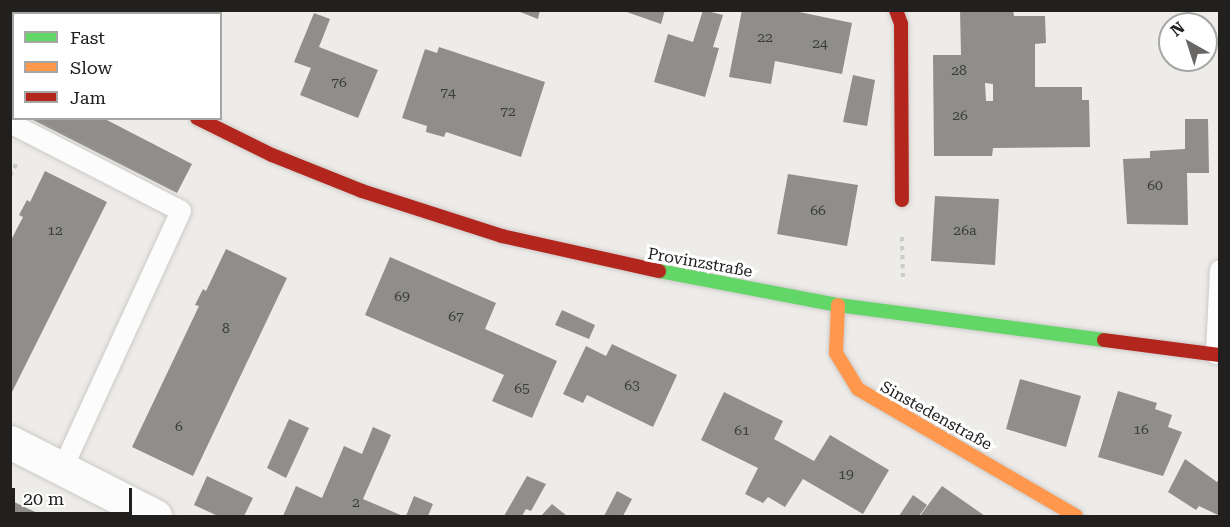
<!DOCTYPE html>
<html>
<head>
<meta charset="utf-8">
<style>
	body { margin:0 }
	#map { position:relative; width:1230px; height:527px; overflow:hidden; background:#eeece9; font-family:"Roboto Serif",serif }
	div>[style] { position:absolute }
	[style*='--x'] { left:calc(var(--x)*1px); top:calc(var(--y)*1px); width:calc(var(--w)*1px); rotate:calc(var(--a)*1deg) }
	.building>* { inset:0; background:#8f8e8c }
	.path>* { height:4px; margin-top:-2px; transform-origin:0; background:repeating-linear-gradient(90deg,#cbcbca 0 4.5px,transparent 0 9px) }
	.roads { filter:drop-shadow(0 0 2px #cccac8) drop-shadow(0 0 2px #cccac8) }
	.lane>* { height:20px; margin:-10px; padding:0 10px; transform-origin:10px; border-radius:10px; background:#fcfcfc }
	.street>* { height:33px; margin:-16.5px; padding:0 16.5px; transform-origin:16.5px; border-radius:16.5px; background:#fcfcfc }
	.fast>* { height:14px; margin:-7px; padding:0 7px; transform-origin:7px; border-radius:7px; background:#63d668 }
	.slow>* { height:14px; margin:-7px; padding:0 7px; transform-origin:7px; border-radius:7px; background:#ff974d }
	.jam>* { height:14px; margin:-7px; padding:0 7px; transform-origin:7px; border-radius:7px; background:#b3261e }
	span { translate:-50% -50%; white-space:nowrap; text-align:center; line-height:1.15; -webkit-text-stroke:6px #fff; paint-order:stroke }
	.number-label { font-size:14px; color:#3c3c3a }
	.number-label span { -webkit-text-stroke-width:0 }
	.street-label { font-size:16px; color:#21201e }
	.frame { position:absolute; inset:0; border:12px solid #21201e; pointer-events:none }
	.legend { position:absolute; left:12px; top:12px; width:210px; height:108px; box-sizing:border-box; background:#fff; border:2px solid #a6a6a5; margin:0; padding:8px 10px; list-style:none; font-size:18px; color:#21201e }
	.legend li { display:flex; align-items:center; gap:12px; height:30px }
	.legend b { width:30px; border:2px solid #a6a6a5 }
	.north { position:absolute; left:1158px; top:12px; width:60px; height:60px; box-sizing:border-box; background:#fff; border:2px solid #a6a6a5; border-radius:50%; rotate:321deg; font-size:16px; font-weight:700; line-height:24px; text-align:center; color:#21201e }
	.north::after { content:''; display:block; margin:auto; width:21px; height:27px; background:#696765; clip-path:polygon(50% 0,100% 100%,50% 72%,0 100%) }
	.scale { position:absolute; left:12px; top:488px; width:120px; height:27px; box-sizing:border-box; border:3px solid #21201e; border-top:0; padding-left:8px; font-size:18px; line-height:21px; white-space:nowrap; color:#21201e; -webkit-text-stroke:4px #fff; paint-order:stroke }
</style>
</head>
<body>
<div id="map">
	<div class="building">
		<div style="clip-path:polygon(132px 10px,191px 10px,189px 14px)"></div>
		<div style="clip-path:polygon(515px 10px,540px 10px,538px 19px)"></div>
		<div style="clip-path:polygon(621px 10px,665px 10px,661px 24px)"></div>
		<div style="clip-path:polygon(703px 10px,723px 15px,713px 47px,719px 48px,705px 97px,654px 82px,668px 34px,693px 42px)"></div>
		<div style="clip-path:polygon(742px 10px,790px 10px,852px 23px,842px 74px,775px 61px,771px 84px,729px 77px)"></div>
		<div style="clip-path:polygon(evenodd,960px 10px,1013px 10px,1014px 16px,1045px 16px,1046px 43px,1035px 44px,1035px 87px,1082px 87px,1082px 100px,1089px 100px,1090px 147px,993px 148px,992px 156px,934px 156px,933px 55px,961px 55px,960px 10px,985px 83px,993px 84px,993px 101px,986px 101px,985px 83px)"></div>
		<div style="clip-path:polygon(314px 13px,330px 19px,319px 47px,378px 70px,358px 118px,300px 95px,311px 68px,294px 62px)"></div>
		<div style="clip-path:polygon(439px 47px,545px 82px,521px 157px,446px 132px,444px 137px,426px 132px,427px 126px,402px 118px,425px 49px,437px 53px)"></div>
		<div style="clip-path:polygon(10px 72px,14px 73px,14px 110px,10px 109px)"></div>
		<div style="clip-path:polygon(853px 75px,875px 80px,867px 126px,843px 122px)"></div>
		<div style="clip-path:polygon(29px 118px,103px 118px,192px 164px,177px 193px)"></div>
		<div style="clip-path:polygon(1185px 119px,1208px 119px,1209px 173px,1187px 173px,1188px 225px,1127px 224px,1123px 159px,1150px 158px,1150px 151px,1185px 149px)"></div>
		<div style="clip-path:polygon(45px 171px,107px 202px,10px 396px,10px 242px,23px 217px,19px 215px,27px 200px,30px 202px)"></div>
		<div style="clip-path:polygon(788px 174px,858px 185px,847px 246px,777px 234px)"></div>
		<div style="clip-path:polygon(935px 196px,999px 199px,995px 265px,931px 261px)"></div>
		<div style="clip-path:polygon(226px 249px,287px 278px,193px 476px,132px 447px,199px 306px,195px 305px,203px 289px,206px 291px)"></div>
		<div style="clip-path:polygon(390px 257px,496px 303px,485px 329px,557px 361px,532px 418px,492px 401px,504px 375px,365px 315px)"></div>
		<div style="clip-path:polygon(562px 310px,595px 325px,589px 339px,555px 325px)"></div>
		<div style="clip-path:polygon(612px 344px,677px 375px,653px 427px,587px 395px,583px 403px,563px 394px,586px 346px,606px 356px)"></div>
		<div style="clip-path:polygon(1020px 379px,1081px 396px,1066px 447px,1006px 429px)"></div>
		<div style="clip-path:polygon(1118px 391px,1157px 403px,1155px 409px,1172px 415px,1168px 427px,1182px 432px,1163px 476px,1098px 457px)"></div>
		<div style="clip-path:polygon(724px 392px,783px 421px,774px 439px,814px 461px,830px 435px,889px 470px,863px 514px,803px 479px,785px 507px,768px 497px,763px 503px,745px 494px,758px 468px,701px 440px)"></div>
		<div style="clip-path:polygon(289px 419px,309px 428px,286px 478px,267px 468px)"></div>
		<div style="clip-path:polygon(373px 427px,391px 435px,363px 499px,403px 516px,283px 516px,296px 486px,322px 498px,344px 446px,362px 454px)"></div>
		<div style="clip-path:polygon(1185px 459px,1217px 482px,1220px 478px,1220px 516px,1199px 506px,1196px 510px,1168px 492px)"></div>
		<div style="clip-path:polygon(207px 476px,253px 498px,244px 516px,218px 516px,194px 505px)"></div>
		<div style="clip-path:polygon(527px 476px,546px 484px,531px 511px,526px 509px,522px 516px,504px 516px)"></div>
		<div style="clip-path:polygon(942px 486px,985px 516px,920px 516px)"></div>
		<div style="clip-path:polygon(617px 491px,632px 499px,623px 516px,604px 516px)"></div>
		<div style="clip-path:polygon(913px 495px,927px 505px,919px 516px,899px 516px)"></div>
		<div style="clip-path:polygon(414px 496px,433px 504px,428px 516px,406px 516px)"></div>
		<div style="clip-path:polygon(10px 500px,33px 511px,46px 516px,10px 516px)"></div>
		<div style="clip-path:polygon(552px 504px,567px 516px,541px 516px)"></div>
	</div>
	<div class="path">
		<div style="--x:10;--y:176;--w:16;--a:-63"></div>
		<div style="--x:902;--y:237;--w:40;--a:88.6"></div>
	</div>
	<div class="roads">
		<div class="lane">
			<div style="--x:10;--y:123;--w:192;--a:27.2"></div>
			<div style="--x:181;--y:211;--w:285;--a:114.7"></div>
			<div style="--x:1216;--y:354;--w:84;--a:-87.3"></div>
		</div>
		<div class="street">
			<div style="--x:10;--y:442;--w:163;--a:27"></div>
		</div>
		<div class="fast">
			<div style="--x:10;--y:18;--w:4;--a:27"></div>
			<div style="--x:659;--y:271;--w:182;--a:10.8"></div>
			<div style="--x:838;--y:305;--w:268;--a:7.5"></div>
		</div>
		<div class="slow">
			<div style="--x:838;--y:305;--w:48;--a:92.4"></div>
			<div style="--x:836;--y:353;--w:42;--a:58.6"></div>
			<div style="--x:858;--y:389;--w:252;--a:30.2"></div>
		</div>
		<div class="jam">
			<div style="--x:896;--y:10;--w:15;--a:70"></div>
			<div style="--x:901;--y:24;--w:176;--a:89.7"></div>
			<div style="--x:197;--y:118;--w:84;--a:26.3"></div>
			<div style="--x:272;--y:155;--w:97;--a:21.8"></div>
			<div style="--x:362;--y:191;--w:147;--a:17.8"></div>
			<div style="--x:502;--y:236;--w:161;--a:12.6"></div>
			<div style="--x:1104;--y:340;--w:117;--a:7.4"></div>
		</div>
	</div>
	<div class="number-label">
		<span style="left:765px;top:37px">22</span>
		<span style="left:820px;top:43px">24</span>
		<span style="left:959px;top:70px">28</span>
		<span style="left:339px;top:82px">76</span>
		<span style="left:448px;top:92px">74</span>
		<span style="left:508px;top:111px">72</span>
		<span style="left:960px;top:115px">26</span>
		<span style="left:1155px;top:185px">60</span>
		<span style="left:818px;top:210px">66</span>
		<span style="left:55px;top:230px">12</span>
		<span style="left:965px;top:230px">26a</span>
		<span style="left:402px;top:296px">69</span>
		<span style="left:456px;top:316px">67</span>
		<span style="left:226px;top:328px">8</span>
		<span style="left:632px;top:385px">63</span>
		<span style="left:522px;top:388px">65</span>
		<span style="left:179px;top:426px">6</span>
		<span style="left:1141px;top:429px">16</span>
		<span style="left:742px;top:430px">61</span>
		<span style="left:846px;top:474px">19</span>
		<span style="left:356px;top:502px">2</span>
	</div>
	<div class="street-label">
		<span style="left:700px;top:263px;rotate:10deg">Provinzstraße</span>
		<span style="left:936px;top:416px;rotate:29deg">Sinstedenstraße</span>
	</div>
	<div class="frame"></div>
	<ul class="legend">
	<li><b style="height:8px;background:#63d668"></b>Fast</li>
	<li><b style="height:8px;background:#ff974d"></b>Slow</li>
	<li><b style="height:8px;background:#b3261e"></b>Jam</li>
	</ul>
	<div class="north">N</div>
	<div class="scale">20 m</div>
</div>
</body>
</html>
